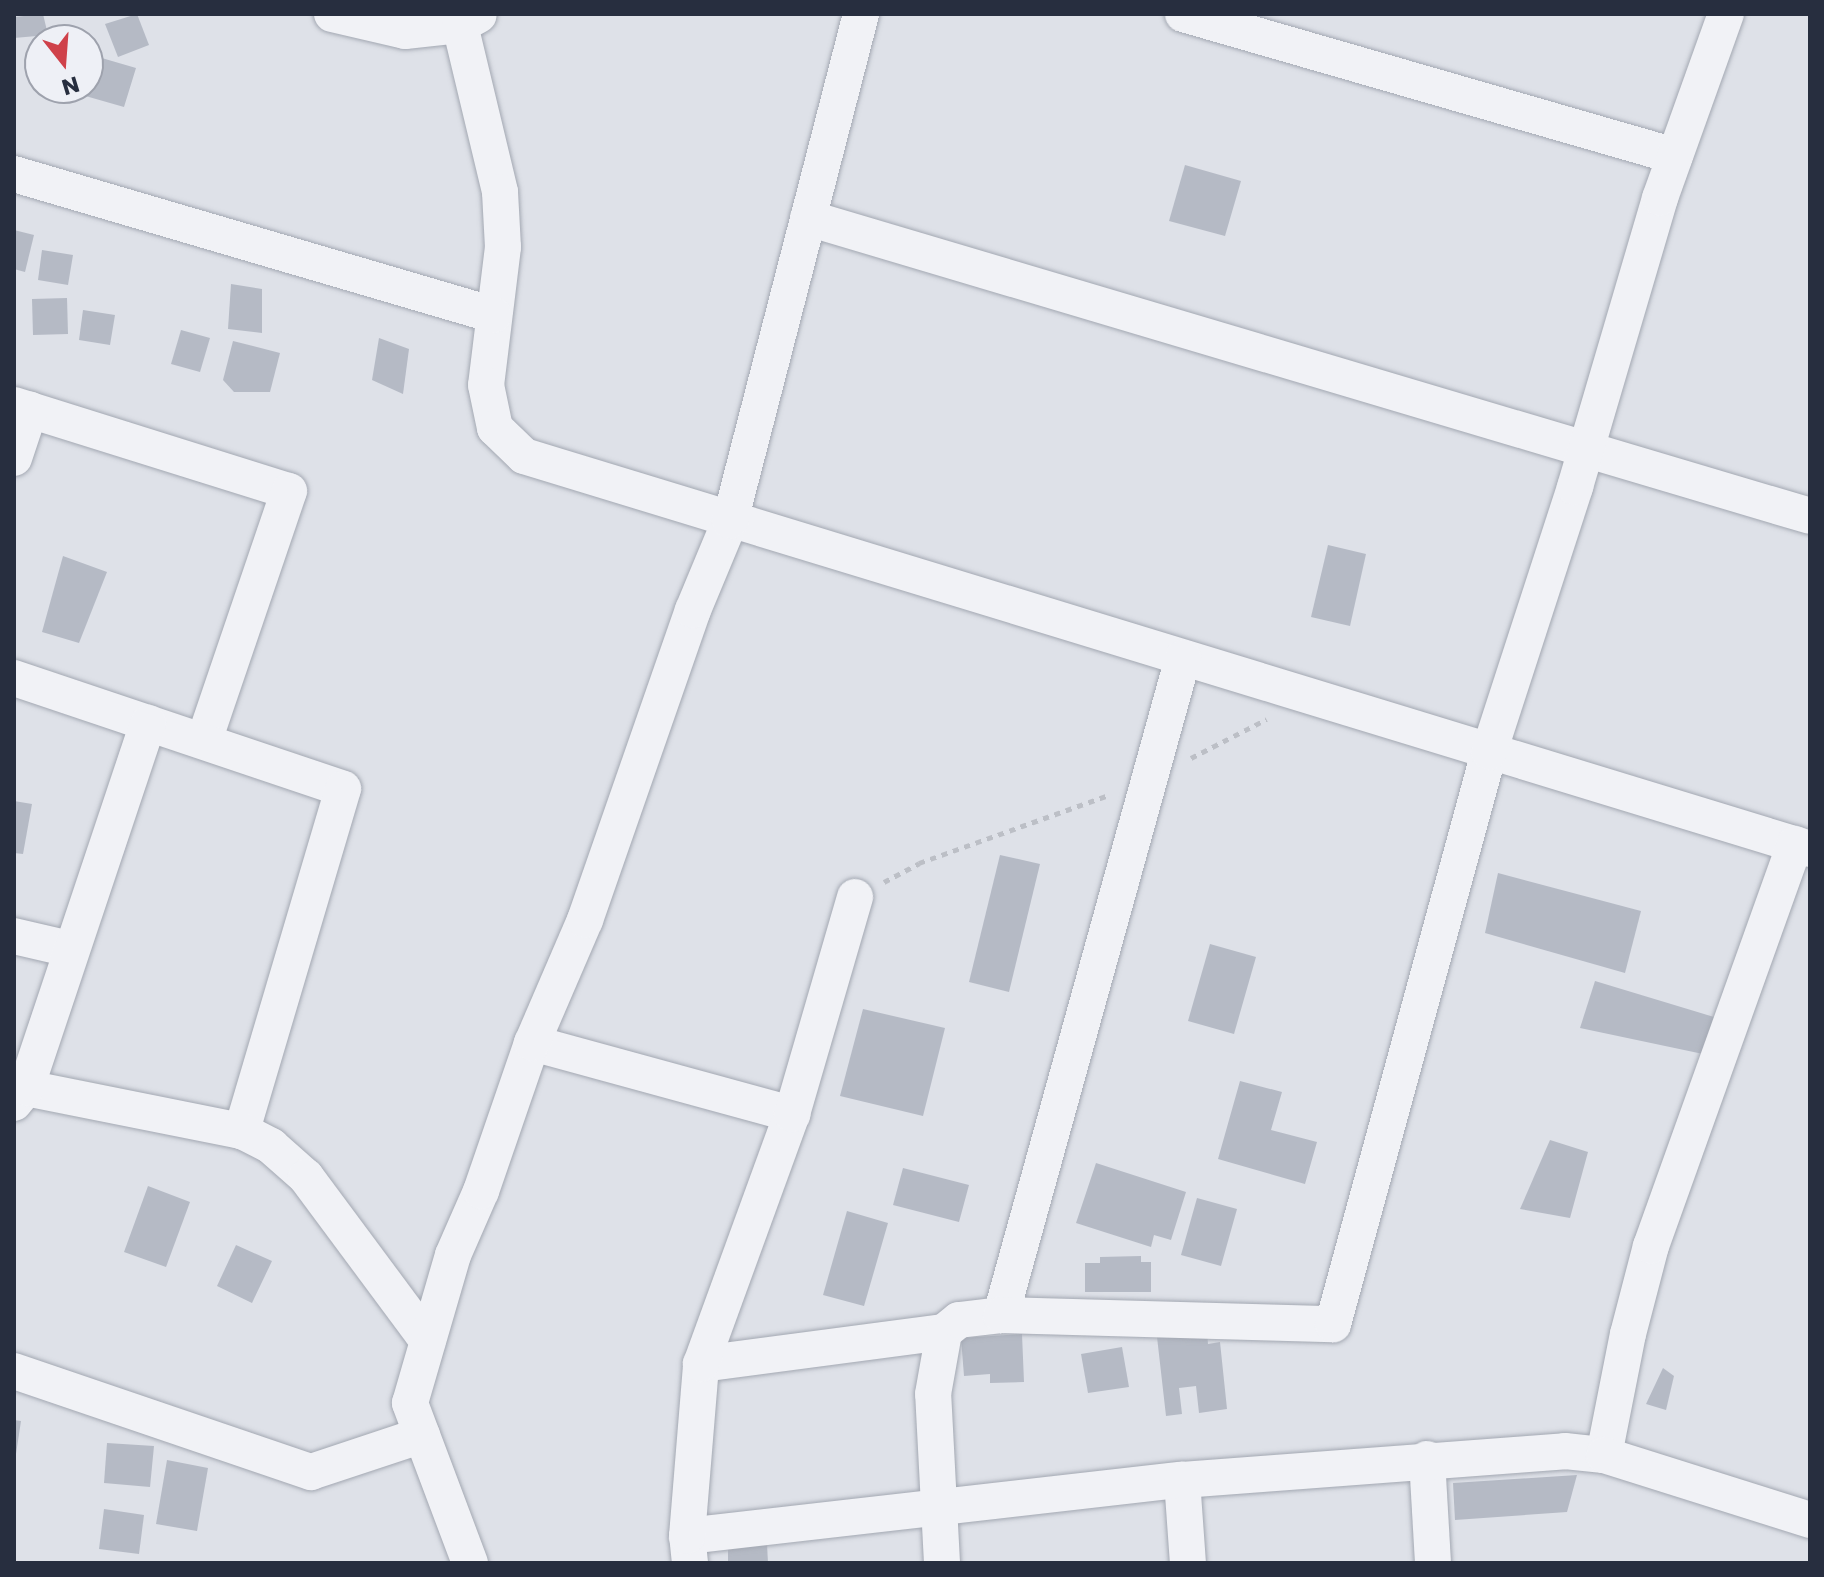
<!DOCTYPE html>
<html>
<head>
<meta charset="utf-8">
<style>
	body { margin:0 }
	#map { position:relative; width:1824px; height:1577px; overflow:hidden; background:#dee1e8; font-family:Poppins,sans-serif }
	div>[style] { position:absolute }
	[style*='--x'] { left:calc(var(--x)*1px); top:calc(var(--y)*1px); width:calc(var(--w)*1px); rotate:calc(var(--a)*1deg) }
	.building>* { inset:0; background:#b5bac5 }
	.path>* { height:5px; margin-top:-2.5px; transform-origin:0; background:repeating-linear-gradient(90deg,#bcbfc6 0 6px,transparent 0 12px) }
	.roads { filter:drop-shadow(0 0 2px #a3a8b2) drop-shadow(0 0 2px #a3a8b2) }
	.minor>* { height:36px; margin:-18px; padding:0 18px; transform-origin:18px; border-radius:18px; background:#f1f2f6 }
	span { translate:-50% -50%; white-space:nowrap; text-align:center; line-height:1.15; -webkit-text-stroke:8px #eef0f6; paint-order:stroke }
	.frame { position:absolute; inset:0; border:16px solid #272e3f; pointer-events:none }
	.north { position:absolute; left:24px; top:24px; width:80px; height:80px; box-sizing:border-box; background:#eef0f6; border:2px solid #9ea2ad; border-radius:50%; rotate:163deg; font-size:22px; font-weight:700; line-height:32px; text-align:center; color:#272e3f }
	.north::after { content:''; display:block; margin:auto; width:28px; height:36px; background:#cf414a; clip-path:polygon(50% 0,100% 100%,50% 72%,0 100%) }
</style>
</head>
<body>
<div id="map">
	<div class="building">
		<div style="clip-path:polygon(43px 14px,48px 35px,14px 38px,14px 17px)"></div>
		<div style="clip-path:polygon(137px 14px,149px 45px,118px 57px,105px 24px)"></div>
		<div style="clip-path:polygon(88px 54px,136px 68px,124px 107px,61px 89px,88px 88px)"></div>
		<div style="clip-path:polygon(1185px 165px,1241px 181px,1225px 236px,1169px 221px)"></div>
		<div style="clip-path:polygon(14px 230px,34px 235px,25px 272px,14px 269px)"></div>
		<div style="clip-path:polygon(42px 250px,73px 255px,68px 285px,38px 280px)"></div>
		<div style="clip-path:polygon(231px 284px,262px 289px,262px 333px,228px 329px)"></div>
		<div style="clip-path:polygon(67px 298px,68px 334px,33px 335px,32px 299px)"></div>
		<div style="clip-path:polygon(83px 310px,115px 315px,110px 345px,79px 340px)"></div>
		<div style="clip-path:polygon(181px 330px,210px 338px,200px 372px,171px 364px)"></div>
		<div style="clip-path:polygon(379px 338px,409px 349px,403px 394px,372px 380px)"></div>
		<div style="clip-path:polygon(233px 341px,280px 353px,270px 392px,234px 392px,223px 380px)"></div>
		<div style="clip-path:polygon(1328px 545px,1366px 554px,1350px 626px,1311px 617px)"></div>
		<div style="clip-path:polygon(63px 556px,107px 572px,79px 643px,42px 632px)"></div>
		<div style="clip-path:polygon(14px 801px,32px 804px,23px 854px,14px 853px)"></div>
		<div style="clip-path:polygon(1000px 855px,1040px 864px,1009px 992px,969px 982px)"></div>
		<div style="clip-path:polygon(1498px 873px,1641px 911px,1625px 973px,1485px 933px)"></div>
		<div style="clip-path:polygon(1210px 944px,1256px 957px,1234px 1034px,1188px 1021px)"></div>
		<div style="clip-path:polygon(1595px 981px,1714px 1017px,1703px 1054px,1580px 1028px)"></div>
		<div style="clip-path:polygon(863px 1009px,945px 1028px,923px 1116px,840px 1096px)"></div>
		<div style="clip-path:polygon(1240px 1081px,1282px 1092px,1271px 1130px,1317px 1142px,1305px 1184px,1218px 1159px)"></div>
		<div style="clip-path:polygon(1550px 1140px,1588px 1152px,1570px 1218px,1520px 1209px)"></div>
		<div style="clip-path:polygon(1096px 1163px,1186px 1192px,1171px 1240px,1154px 1235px,1151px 1247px,1076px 1223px)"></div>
		<div style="clip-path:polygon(903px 1168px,969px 1185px,959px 1222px,893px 1205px)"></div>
		<div style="clip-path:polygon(148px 1186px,190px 1202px,166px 1267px,124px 1252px)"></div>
		<div style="clip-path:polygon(1197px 1198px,1237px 1209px,1221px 1266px,1181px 1255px)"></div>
		<div style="clip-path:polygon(847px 1211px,888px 1223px,864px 1306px,823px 1295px)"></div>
		<div style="clip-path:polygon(236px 1245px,272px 1261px,252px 1303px,217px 1286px)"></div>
		<div style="clip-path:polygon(1141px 1256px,1141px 1262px,1151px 1262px,1151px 1292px,1085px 1292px,1085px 1263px,1100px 1263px,1100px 1257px)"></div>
		<div style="clip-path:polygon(1207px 1332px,1208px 1344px,1220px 1342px,1227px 1409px,1199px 1413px,1196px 1386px,1179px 1388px,1182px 1414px,1166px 1416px,1157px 1337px)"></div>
		<div style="clip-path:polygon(1022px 1334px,1024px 1382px,990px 1383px,990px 1374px,964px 1376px,961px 1338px)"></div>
		<div style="clip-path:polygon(1122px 1347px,1129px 1387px,1088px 1393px,1081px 1354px)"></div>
		<div style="clip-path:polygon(1663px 1368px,1674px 1376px,1666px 1410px,1646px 1404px)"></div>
		<div style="clip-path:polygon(14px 1420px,21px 1421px,16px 1454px,14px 1454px)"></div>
		<div style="clip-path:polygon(107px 1443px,154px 1446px,150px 1487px,104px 1483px)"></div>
		<div style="clip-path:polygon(167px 1460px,208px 1468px,197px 1531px,156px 1524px)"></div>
		<div style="clip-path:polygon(1577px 1475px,1567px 1512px,1455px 1520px,1453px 1483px)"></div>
		<div style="clip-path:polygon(104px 1509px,144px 1515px,139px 1554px,99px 1549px)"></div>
		<div style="clip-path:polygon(767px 1544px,768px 1563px,728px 1563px,728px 1548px)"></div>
	</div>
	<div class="path">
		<div style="--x:1191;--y:758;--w:85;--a:-27.2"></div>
		<div style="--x:884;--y:882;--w:40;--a:-28"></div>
		<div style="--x:919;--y:863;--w:202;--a:-19.7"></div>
	</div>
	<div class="roads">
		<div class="minor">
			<div style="--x:332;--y:14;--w:75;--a:13.1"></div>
			<div style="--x:405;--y:31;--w:55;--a:-6.2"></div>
			<div style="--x:460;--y:25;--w:21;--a:-28"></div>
			<div style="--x:1183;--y:14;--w:512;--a:16.1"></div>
			<div style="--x:460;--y:25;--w:172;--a:76.5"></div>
			<div style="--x:500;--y:192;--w:55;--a:86.9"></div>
			<div style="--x:503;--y:247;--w:139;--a:97"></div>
			<div style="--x:486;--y:385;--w:44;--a:78.2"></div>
			<div style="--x:495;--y:428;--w:40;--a:44"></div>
			<div style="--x:524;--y:456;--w:1345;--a:16.99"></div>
			<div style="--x:14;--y:174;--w:500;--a:16.37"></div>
			<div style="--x:808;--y:218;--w:1045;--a:16.56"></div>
			<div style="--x:14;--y:405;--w:288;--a:17.4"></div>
			<div style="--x:289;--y:491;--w:261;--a:108.8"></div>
			<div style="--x:14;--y:458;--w:51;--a:-71.6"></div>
			<div style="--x:14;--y:678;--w:347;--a:18.6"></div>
			<div style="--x:343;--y:789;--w:357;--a:106.5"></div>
			<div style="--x:14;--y:936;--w:57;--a:13.1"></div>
			<div style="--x:532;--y:1043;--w:270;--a:15.3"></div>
			<div style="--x:26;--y:1088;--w:220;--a:11.3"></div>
			<div style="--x:242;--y:1131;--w:33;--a:27"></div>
			<div style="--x:271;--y:1146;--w:47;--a:41.5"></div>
			<div style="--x:306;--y:1177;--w:204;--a:53.4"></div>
			<div style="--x:14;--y:1103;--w:19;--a:-51"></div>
			<div style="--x:26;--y:1088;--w:385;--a:-71.5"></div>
			<div style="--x:1001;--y:1315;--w:682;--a:-74.52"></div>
			<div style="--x:701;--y:1364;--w:245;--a:-7.5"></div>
			<div style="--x:14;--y:1371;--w:314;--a:18.8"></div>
			<div style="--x:311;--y:1472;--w:117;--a:-18.4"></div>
			<div style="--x:1604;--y:1455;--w:123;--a:-78.8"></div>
			<div style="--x:1628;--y:1334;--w:91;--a:-75.4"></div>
			<div style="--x:1651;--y:1246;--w:427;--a:-70.3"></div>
			<div style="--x:1427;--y:1459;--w:104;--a:86.7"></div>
			<div style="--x:1182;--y:1480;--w:83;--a:85.9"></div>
			<div style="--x:687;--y:1536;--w:498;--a:-6.5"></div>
			<div style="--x:1182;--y:1480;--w:384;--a:-4.3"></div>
			<div style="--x:1565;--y:1451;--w:39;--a:6"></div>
			<div style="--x:1604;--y:1455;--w:216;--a:17.5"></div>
			<div style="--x:470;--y:1563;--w:171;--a:-110.6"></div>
			<div style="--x:410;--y:1403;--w:154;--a:-73.8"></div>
			<div style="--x:453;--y:1255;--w:70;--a:-66.4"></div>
			<div style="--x:481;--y:1191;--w:157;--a:-71"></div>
			<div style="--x:532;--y:1043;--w:134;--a:-66.7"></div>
			<div style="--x:585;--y:920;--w:328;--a:-70.8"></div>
			<div style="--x:693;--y:610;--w:96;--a:-67.4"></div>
			<div style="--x:730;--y:521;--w:524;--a:-75.51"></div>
			<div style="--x:690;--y:1563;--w:27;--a:-96"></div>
			<div style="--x:687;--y:1536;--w:173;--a:-85.3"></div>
			<div style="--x:701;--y:1364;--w:266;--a:-70"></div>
			<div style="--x:792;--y:1114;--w:226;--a:-73.8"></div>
			<div style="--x:942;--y:1563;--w:169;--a:-93"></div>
			<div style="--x:933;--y:1394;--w:63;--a:-79.9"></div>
			<div style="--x:944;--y:1332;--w:19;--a:-39"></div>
			<div style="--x:959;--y:1320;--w:42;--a:-6.8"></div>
			<div style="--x:1001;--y:1315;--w:332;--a:1.6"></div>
			<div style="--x:1333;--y:1324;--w:593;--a:-74.74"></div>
			<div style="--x:1489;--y:752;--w:279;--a:-72"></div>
			<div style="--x:1575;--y:487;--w:301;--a:-73.6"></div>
			<div style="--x:1660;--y:198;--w:195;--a:-70.3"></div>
		</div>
	</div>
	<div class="frame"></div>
	<div class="north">N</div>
</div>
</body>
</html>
